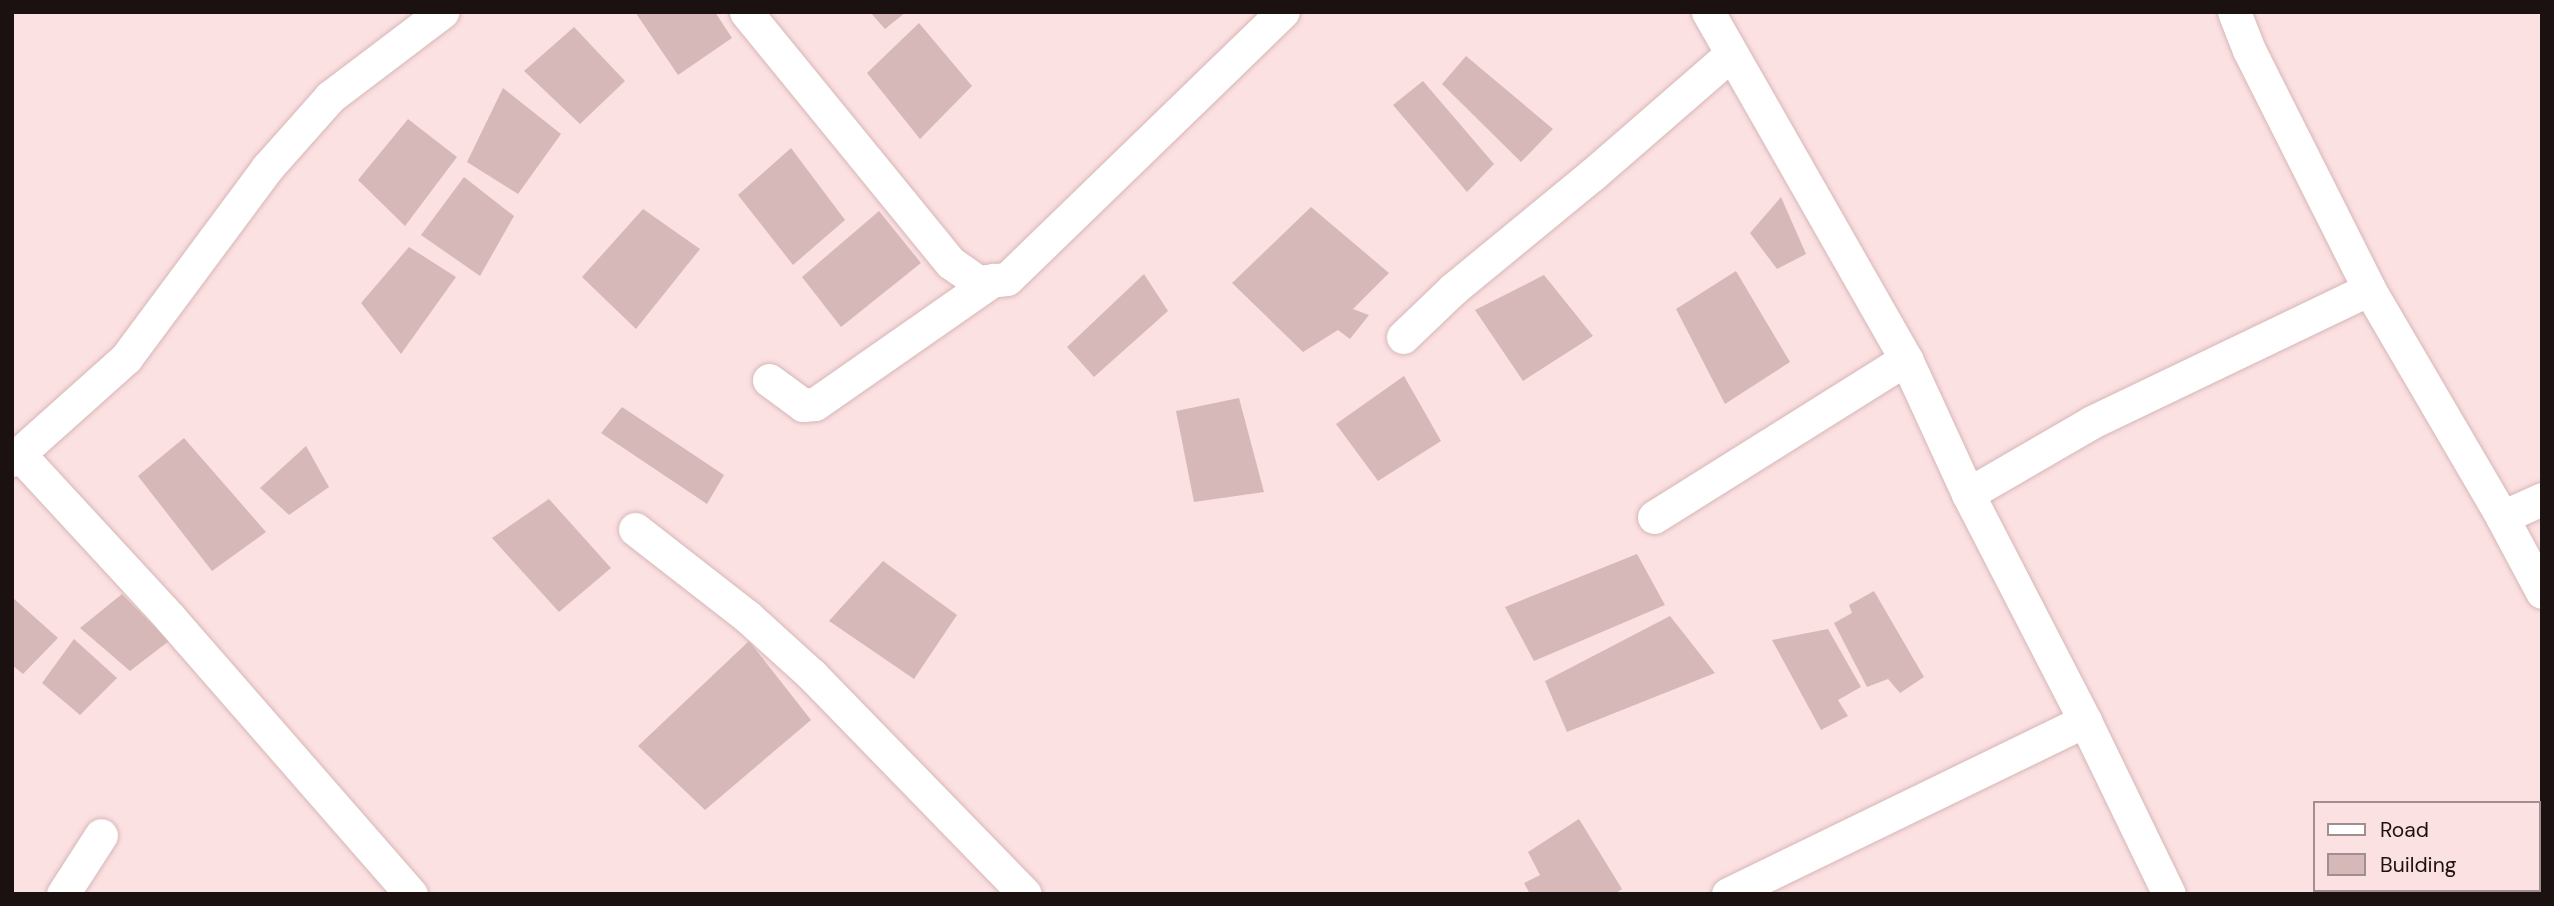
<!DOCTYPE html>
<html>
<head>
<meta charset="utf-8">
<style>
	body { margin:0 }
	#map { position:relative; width:2554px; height:906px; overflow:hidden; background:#fce1e2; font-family:"DM Sans",sans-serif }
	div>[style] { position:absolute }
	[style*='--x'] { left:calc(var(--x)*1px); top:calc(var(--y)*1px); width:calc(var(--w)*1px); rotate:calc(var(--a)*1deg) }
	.building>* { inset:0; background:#d7b8b9 }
	.roads { filter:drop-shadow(0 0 2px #d6b6b7) drop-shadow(0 0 2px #d6b6b7) }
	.minor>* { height:33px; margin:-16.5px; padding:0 16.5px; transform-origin:16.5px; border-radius:16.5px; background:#fff }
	span { translate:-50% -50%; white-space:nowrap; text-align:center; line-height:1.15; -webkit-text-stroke:5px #fce1e2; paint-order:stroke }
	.frame { position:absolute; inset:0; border:14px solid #1c1111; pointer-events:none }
	.legend { position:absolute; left:2313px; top:801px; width:228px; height:91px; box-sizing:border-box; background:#fce1e2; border:2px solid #a28e8e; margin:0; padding:9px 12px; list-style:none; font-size:21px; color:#1c1111 }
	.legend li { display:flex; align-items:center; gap:14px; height:35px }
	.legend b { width:35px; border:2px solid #a28e8e }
</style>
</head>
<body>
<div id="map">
	<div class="building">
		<div style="clip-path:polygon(635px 12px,715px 12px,732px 38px,678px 75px)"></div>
		<div style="clip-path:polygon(870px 12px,906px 12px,885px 29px)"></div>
		<div style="clip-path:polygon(919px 23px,972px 86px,920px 139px,867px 73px)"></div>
		<div style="clip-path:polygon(574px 27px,625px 81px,580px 124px,524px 71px)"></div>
		<div style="clip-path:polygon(1466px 56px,1553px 129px,1521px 162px,1442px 84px)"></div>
		<div style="clip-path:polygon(1423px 81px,1494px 164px,1467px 192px,1393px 105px)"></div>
		<div style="clip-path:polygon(503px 88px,561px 134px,518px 194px,467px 162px)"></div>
		<div style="clip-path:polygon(408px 119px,457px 157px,405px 226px,358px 180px)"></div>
		<div style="clip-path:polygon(791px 148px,845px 220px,793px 265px,738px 195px)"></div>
		<div style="clip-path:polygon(464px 177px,514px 216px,480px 276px,421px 235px)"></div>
		<div style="clip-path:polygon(1781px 197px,1806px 254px,1777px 269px,1750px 233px)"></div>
		<div style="clip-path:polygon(1311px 207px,1389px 273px,1353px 309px,1369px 315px,1350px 339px,1338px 330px,1303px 352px,1232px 283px)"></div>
		<div style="clip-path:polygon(643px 209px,700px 249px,636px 329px,582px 277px)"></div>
		<div style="clip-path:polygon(879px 211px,921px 263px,841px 327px,802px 277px)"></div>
		<div style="clip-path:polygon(409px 247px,456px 277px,401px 354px,361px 303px)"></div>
		<div style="clip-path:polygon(1736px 271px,1790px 362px,1725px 404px,1676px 309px)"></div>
		<div style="clip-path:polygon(1144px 274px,1168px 311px,1094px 377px,1067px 347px)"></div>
		<div style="clip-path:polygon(1544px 275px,1593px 336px,1523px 381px,1475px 310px)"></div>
		<div style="clip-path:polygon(1404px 376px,1441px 441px,1378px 481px,1336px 424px)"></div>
		<div style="clip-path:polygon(1239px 398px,1264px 492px,1194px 502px,1176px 411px)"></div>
		<div style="clip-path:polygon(622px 407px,724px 475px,707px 504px,601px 433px)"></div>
		<div style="clip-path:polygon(184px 438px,266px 532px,212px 571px,138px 476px)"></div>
		<div style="clip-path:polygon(306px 446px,329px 487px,289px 515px,260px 488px)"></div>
		<div style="clip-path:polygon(549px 499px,611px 568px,559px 612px,492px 538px)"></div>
		<div style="clip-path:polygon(1637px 554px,1665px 605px,1534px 661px,1505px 607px)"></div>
		<div style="clip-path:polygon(883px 561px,957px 615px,914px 679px,829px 621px)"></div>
		<div style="clip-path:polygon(1874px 591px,1924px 677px,1900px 693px,1888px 679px,1867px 687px,1834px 623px,1852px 613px,1849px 605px)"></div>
		<div style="clip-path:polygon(122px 594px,169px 641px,130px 671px,80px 628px)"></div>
		<div style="clip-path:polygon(12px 597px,58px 638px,23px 674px,12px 665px)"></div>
		<div style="clip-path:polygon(1670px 616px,1715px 673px,1567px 732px,1545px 681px)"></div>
		<div style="clip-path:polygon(1828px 629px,1861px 687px,1838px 700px,1848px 716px,1821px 730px,1772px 640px)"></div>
		<div style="clip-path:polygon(74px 639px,117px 678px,80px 715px,42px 683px)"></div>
		<div style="clip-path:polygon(749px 641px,811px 720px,705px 810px,638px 746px)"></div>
		<div style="clip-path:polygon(1579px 819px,1622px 889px,1615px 894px,1530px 894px,1524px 883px,1540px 875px,1528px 852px)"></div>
	</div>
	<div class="roads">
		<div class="minor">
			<div style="--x:746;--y:12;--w:324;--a:50.8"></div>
			<div style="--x:951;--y:263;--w:33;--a:35"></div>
			<div style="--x:978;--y:282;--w:29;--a:-6"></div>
			<div style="--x:1007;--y:279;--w:384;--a:-44.1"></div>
			<div style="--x:1708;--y:12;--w:400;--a:60.3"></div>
			<div style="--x:1906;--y:359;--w:149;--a:65.3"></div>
			<div style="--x:1968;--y:494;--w:255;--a:62.7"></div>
			<div style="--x:2085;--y:721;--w:192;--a:64.1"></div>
			<div style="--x:2234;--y:12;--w:41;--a:68.5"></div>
			<div style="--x:2249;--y:50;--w:267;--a:63.3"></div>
			<div style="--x:2369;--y:289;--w:264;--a:59.7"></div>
			<div style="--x:2502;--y:517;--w:85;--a:61.9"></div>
			<div style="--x:1403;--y:337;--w:69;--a:-43.8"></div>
			<div style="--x:1453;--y:289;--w:180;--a:-39.4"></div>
			<div style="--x:1592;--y:175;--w:184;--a:-41"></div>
			<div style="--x:769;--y:380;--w:42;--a:36.3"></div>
			<div style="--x:803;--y:405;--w:12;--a:-5"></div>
			<div style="--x:815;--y:404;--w:217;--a:-34.9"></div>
			<div style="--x:19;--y:454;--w:224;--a:47.3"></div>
			<div style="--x:171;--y:619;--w:365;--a:48.9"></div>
			<div style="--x:12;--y:460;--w:153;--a:-41.8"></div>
			<div style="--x:126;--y:358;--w:237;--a:-53.4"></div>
			<div style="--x:267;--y:168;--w:95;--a:-48.4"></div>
			<div style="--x:330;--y:97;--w:141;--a:-37.2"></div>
			<div style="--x:1968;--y:494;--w:143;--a:-30.1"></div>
			<div style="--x:2092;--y:422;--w:307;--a:-25.6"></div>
			<div style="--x:1654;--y:517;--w:297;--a:-32.1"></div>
			<div style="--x:2502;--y:517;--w:44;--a:-24.2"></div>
			<div style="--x:635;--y:529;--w:143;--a:37.9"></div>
			<div style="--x:748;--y:617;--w:86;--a:42.2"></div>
			<div style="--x:812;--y:675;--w:305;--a:45.8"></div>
			<div style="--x:63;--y:894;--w:70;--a:-57.2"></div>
			<div style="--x:1728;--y:894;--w:397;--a:-25.9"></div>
		</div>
	</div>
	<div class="frame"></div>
	<ul class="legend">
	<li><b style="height:9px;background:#fff"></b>Road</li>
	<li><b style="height:19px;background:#d7b8b9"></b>Building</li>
	</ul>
</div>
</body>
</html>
